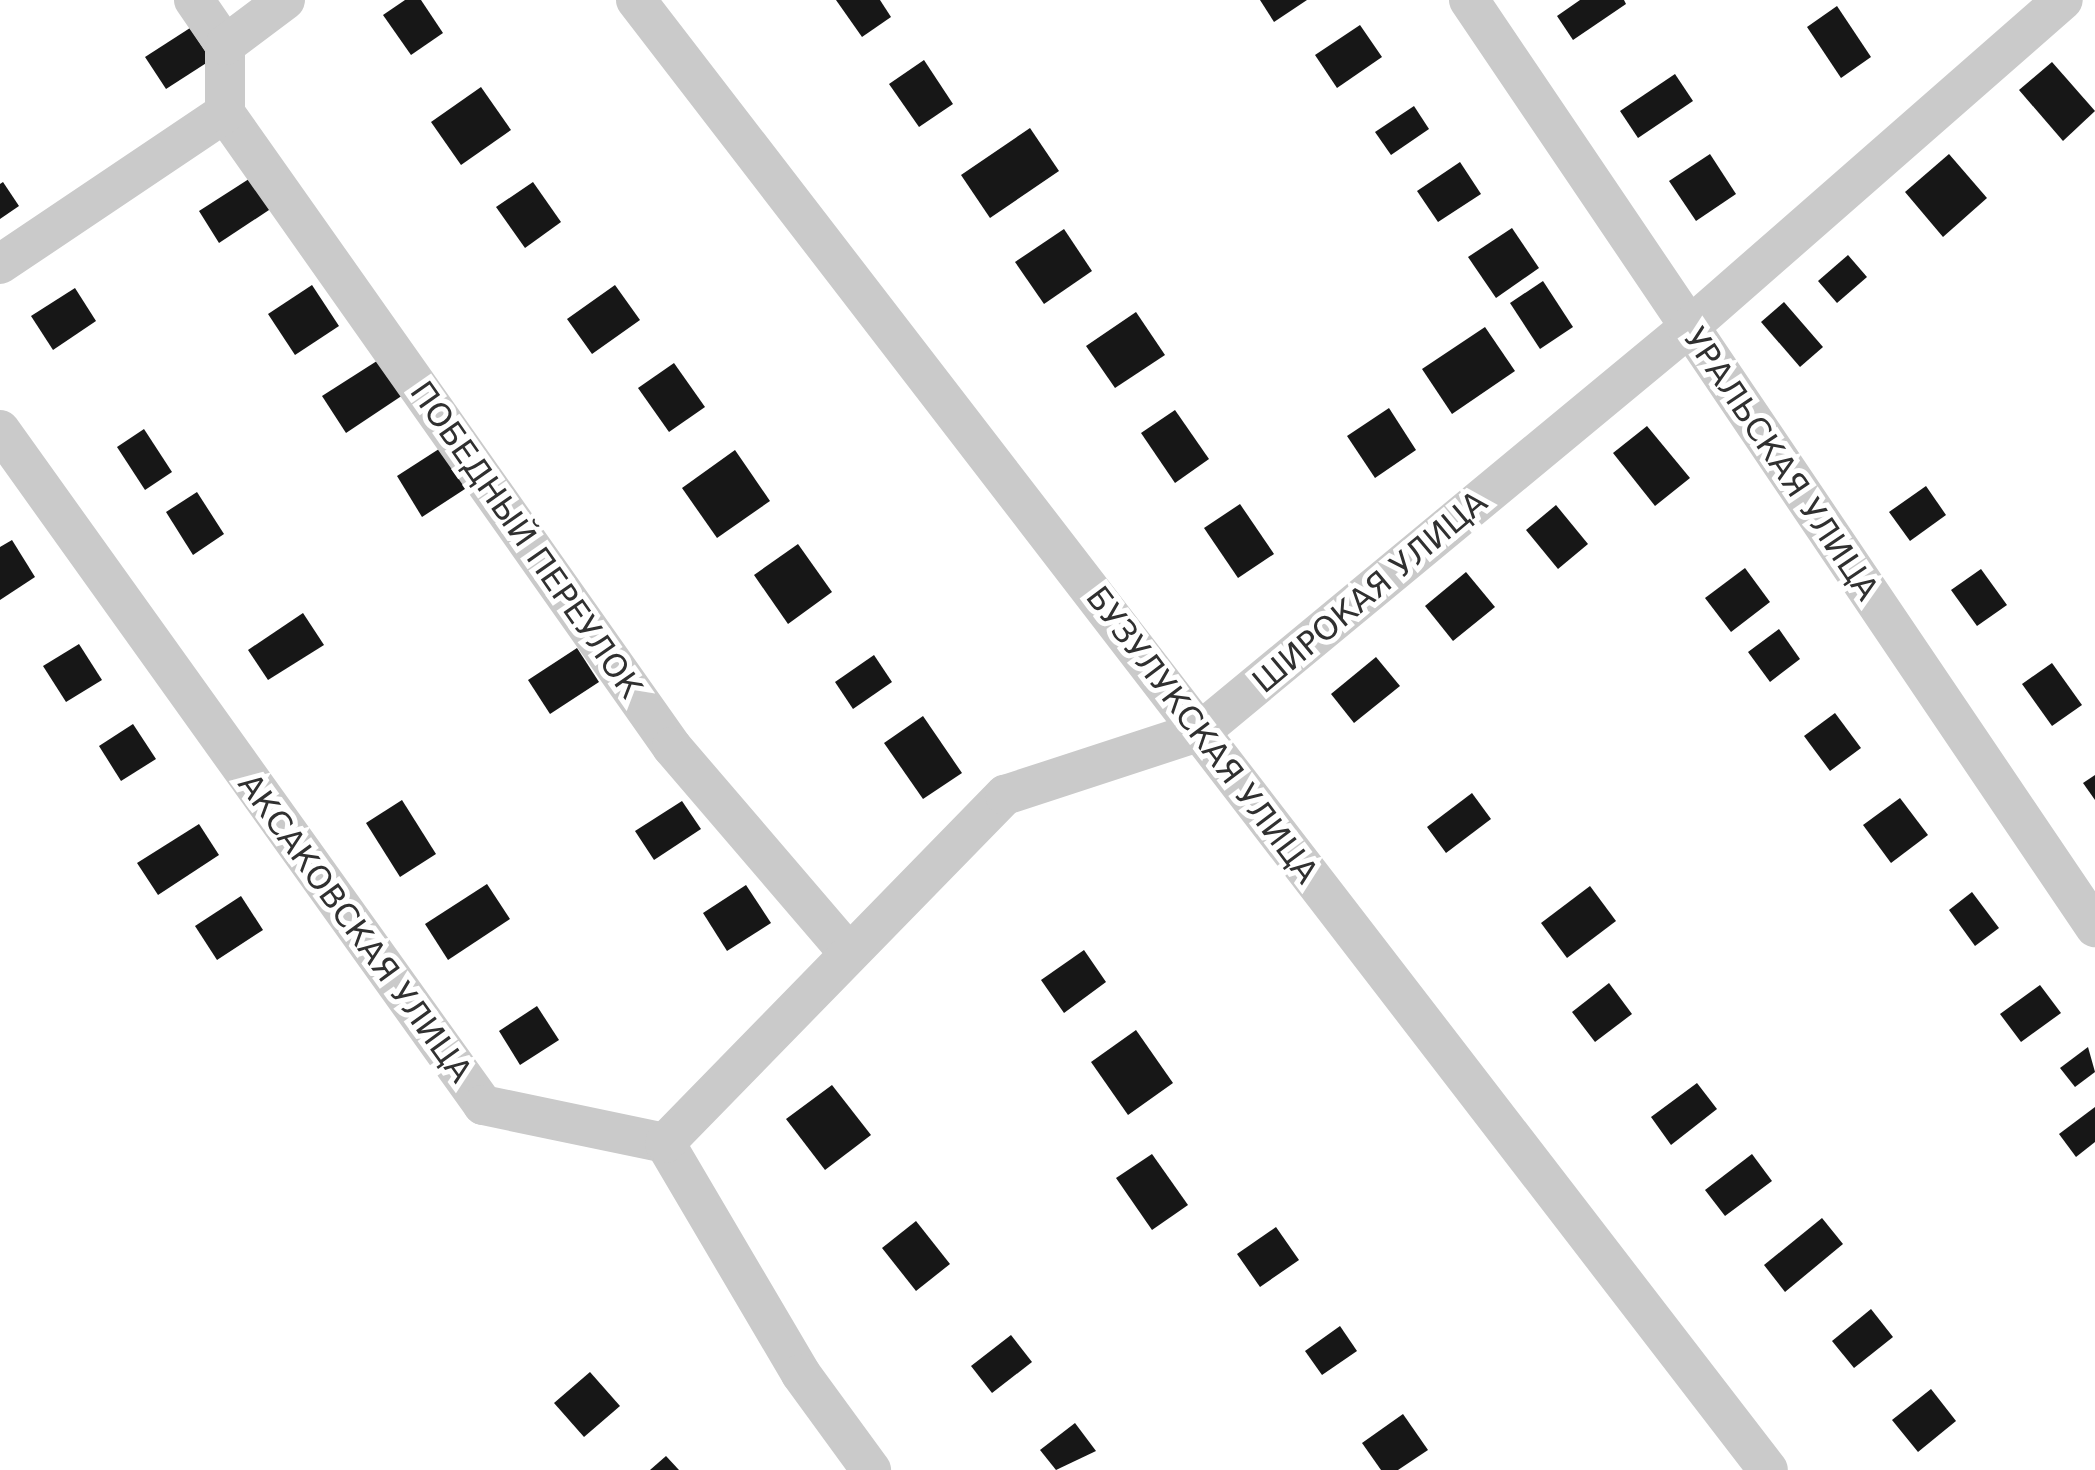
<!DOCTYPE html>
<html>
<head>
<meta charset="utf-8">
<style>
	body { margin:0 }
	#map { position:relative; width:2095px; height:1470px; overflow:hidden; background:#fff; font-family:"DejaVu Sans",sans-serif }
	div>[style] { position:absolute }
	[style*='--x'] { left:calc(var(--x)*1px); top:calc(var(--y)*1px); width:calc(var(--w)*1px); rotate:calc(var(--a)*1deg) }
	.building>* { inset:0; background:#171717 }
	.street>* { height:40px; margin:-20px; padding:0 20px; transform-origin:20px; border-radius:20px; background:#cacaca }
	span { translate:-50% -50%; white-space:nowrap; text-align:center; line-height:1.15; -webkit-text-stroke:10px #fff; paint-order:stroke }
	.street-label { font-size:32px; color:#303030 }
</style>
</head>
<body>
<div id="map">
	<div class="building">
		<div style="clip-path:polygon(405px 0,421px 0,443px 33px,411px 55px,383px 15px)"></div>
		<div style="clip-path:polygon(836px 0,880px 0,891px 17px,862px 37px)"></div>
		<div style="clip-path:polygon(1260px 0,1307px 0,1274px 22px)"></div>
		<div style="clip-path:polygon(1580px 0,1624px 0,1626px 4px,1573px 40px,1557px 16px)"></div>
		<div style="clip-path:polygon(1837px 6px,1871px 57px,1841px 78px,1807px 27px)"></div>
		<div style="clip-path:polygon(1360px 25px,1382px 57px,1337px 88px,1315px 55px)"></div>
		<div style="clip-path:polygon(190px 28px,211px 60px,166px 89px,145px 57px)"></div>
		<div style="clip-path:polygon(924px 60px,953px 104px,919px 127px,889px 84px)"></div>
		<div style="clip-path:polygon(2052px 62px,2095px 111px,2063px 141px,2019px 90px)"></div>
		<div style="clip-path:polygon(1675px 74px,1693px 101px,1638px 138px,1620px 111px)"></div>
		<div style="clip-path:polygon(481px 87px,511px 130px,461px 165px,431px 122px)"></div>
		<div style="clip-path:polygon(1414px 106px,1429px 129px,1391px 155px,1375px 132px)"></div>
		<div style="clip-path:polygon(1030px 128px,1059px 171px,990px 218px,961px 175px)"></div>
		<div style="clip-path:polygon(1710px 154px,1736px 194px,1696px 221px,1669px 181px)"></div>
		<div style="clip-path:polygon(1949px 154px,1987px 198px,1943px 237px,1905px 192px)"></div>
		<div style="clip-path:polygon(1460px 162px,1481px 194px,1438px 222px,1417px 191px)"></div>
		<div style="clip-path:polygon(252px 177px,272px 208px,219px 243px,199px 211px)"></div>
		<div style="clip-path:polygon(3px 182px,19px 206px,0 219px,0 184px)"></div>
		<div style="clip-path:polygon(533px 182px,561px 222px,525px 248px,496px 207px)"></div>
		<div style="clip-path:polygon(1512px 228px,1539px 268px,1496px 298px,1468px 257px)"></div>
		<div style="clip-path:polygon(1064px 229px,1092px 271px,1044px 304px,1015px 262px)"></div>
		<div style="clip-path:polygon(1848px 255px,1867px 277px,1837px 303px,1818px 281px)"></div>
		<div style="clip-path:polygon(1543px 281px,1573px 327px,1540px 349px,1510px 303px)"></div>
		<div style="clip-path:polygon(312px 285px,339px 326px,295px 355px,268px 314px)"></div>
		<div style="clip-path:polygon(615px 285px,640px 320px,592px 354px,567px 319px)"></div>
		<div style="clip-path:polygon(75px 288px,96px 321px,53px 350px,31px 316px)"></div>
		<div style="clip-path:polygon(1784px 302px,1823px 347px,1800px 367px,1761px 322px)"></div>
		<div style="clip-path:polygon(1136px 312px,1165px 355px,1115px 388px,1086px 346px)"></div>
		<div style="clip-path:polygon(1485px 327px,1515px 371px,1452px 414px,1422px 369px)"></div>
		<div style="clip-path:polygon(380px 359px,403px 395px,346px 433px,322px 396px)"></div>
		<div style="clip-path:polygon(674px 363px,705px 407px,669px 432px,638px 388px)"></div>
		<div style="clip-path:polygon(1389px 408px,1416px 450px,1375px 478px,1347px 436px)"></div>
		<div style="clip-path:polygon(1175px 410px,1209px 459px,1175px 483px,1141px 433px)"></div>
		<div style="clip-path:polygon(1647px 426px,1690px 478px,1655px 506px,1613px 453px)"></div>
		<div style="clip-path:polygon(144px 429px,172px 472px,145px 490px,117px 447px)"></div>
		<div style="clip-path:polygon(442px 447px,468px 487px,422px 517px,397px 476px)"></div>
		<div style="clip-path:polygon(735px 450px,770px 501px,717px 538px,682px 488px)"></div>
		<div style="clip-path:polygon(1926px 486px,1946px 515px,1910px 541px,1889px 512px)"></div>
		<div style="clip-path:polygon(197px 492px,224px 534px,193px 555px,166px 512px)"></div>
		<div style="clip-path:polygon(1240px 504px,1274px 554px,1238px 578px,1204px 528px)"></div>
		<div style="clip-path:polygon(1556px 505px,1588px 544px,1558px 569px,1526px 530px)"></div>
		<div style="clip-path:polygon(12px 540px,35px 577px,0 600px,0 547px)"></div>
		<div style="clip-path:polygon(798px 544px,832px 592px,788px 624px,754px 575px)"></div>
		<div style="clip-path:polygon(1745px 568px,1770px 602px,1731px 632px,1705px 598px)"></div>
		<div style="clip-path:polygon(1981px 569px,2007px 605px,1977px 626px,1951px 590px)"></div>
		<div style="clip-path:polygon(1466px 572px,1495px 607px,1453px 641px,1425px 606px)"></div>
		<div style="clip-path:polygon(303px 613px,324px 645px,268px 680px,248px 650px)"></div>
		<div style="clip-path:polygon(1779px 629px,1800px 659px,1770px 682px,1748px 652px)"></div>
		<div style="clip-path:polygon(79px 644px,102px 680px,66px 702px,43px 666px)"></div>
		<div style="clip-path:polygon(577px 648px,599px 682px,550px 714px,528px 680px)"></div>
		<div style="clip-path:polygon(874px 655px,892px 682px,853px 709px,835px 682px)"></div>
		<div style="clip-path:polygon(1376px 657px,1400px 686px,1354px 723px,1331px 694px)"></div>
		<div style="clip-path:polygon(2052px 663px,2082px 705px,2052px 726px,2022px 684px)"></div>
		<div style="clip-path:polygon(1835px 713px,1861px 748px,1830px 771px,1804px 736px)"></div>
		<div style="clip-path:polygon(923px 716px,962px 773px,923px 799px,884px 743px)"></div>
		<div style="clip-path:polygon(133px 724px,156px 759px,121px 781px,99px 746px)"></div>
		<div style="clip-path:polygon(2095px 775px,2095px 800px,2083px 783px)"></div>
		<div style="clip-path:polygon(1472px 793px,1491px 819px,1446px 853px,1427px 827px)"></div>
		<div style="clip-path:polygon(1900px 798px,1928px 835px,1891px 863px,1863px 825px)"></div>
		<div style="clip-path:polygon(402px 800px,436px 854px,400px 877px,366px 823px)"></div>
		<div style="clip-path:polygon(682px 801px,701px 829px,654px 860px,635px 831px)"></div>
		<div style="clip-path:polygon(199px 824px,219px 855px,158px 895px,137px 863px)"></div>
		<div style="clip-path:polygon(487px 884px,510px 919px,448px 960px,425px 924px)"></div>
		<div style="clip-path:polygon(746px 885px,771px 923px,727px 951px,703px 913px)"></div>
		<div style="clip-path:polygon(1590px 886px,1616px 921px,1567px 958px,1541px 923px)"></div>
		<div style="clip-path:polygon(1972px 892px,1999px 928px,1975px 946px,1949px 910px)"></div>
		<div style="clip-path:polygon(241px 896px,263px 930px,217px 960px,195px 926px)"></div>
		<div style="clip-path:polygon(1084px 950px,1106px 982px,1064px 1013px,1041px 980px)"></div>
		<div style="clip-path:polygon(1609px 983px,1632px 1014px,1595px 1042px,1572px 1012px)"></div>
		<div style="clip-path:polygon(2040px 985px,2061px 1013px,2021px 1042px,2000px 1014px)"></div>
		<div style="clip-path:polygon(537px 1006px,559px 1040px,520px 1065px,499px 1031px)"></div>
		<div style="clip-path:polygon(1136px 1030px,1173px 1083px,1128px 1115px,1091px 1062px)"></div>
		<div style="clip-path:polygon(2088px 1047px,2095px 1072px,2075px 1087px,2060px 1068px)"></div>
		<div style="clip-path:polygon(1697px 1083px,1717px 1109px,1671px 1145px,1651px 1117px)"></div>
		<div style="clip-path:polygon(832px 1085px,871px 1135px,825px 1170px,786px 1119px)"></div>
		<div style="clip-path:polygon(2095px 1107px,2095px 1142px,2076px 1157px,2059px 1134px)"></div>
		<div style="clip-path:polygon(1152px 1154px,1188px 1205px,1152px 1230px,1116px 1178px)"></div>
		<div style="clip-path:polygon(1752px 1154px,1772px 1181px,1725px 1216px,1705px 1190px)"></div>
		<div style="clip-path:polygon(1822px 1218px,1843px 1244px,1785px 1292px,1764px 1265px)"></div>
		<div style="clip-path:polygon(916px 1221px,950px 1264px,916px 1291px,882px 1248px)"></div>
		<div style="clip-path:polygon(1276px 1227px,1299px 1260px,1260px 1287px,1237px 1254px)"></div>
		<div style="clip-path:polygon(1871px 1309px,1893px 1337px,1854px 1368px,1832px 1341px)"></div>
		<div style="clip-path:polygon(1340px 1326px,1357px 1351px,1322px 1375px,1305px 1351px)"></div>
		<div style="clip-path:polygon(1011px 1335px,1032px 1362px,992px 1393px,971px 1366px)"></div>
		<div style="clip-path:polygon(590px 1372px,620px 1406px,584px 1437px,554px 1403px)"></div>
		<div style="clip-path:polygon(1931px 1389px,1956px 1421px,1918px 1452px,1892px 1420px)"></div>
		<div style="clip-path:polygon(1403px 1414px,1428px 1450px,1398px 1470px,1381px 1470px,1362px 1443px)"></div>
		<div style="clip-path:polygon(1075px 1423px,1096px 1451px,1056px 1470px,1040px 1450px)"></div>
		<div style="clip-path:polygon(666px 1456px,679px 1470px,650px 1470px)"></div>
	</div>
	<div class="street">
		<div style="--x:194;--y:0;--w:55;--a:55.4"></div>
		<div style="--x:636;--y:0;--w:1855;--a:52.4"></div>
		<div style="--x:1469;--y:0;--w:1119;--a:55.97"></div>
		<div style="--x:225;--y:113;--w:776;--a:54.81"></div>
		<div style="--x:672;--y:747;--w:270;--a:49.4"></div>
		<div style="--x:0;--y:264;--w:271;--a:-33.9"></div>
		<div style="--x:225;--y:113;--w:68;--a:-90"></div>
		<div style="--x:225;--y:45;--w:75;--a:-36.9"></div>
		<div style="--x:0;--y:430;--w:830;--a:54.41"></div>
		<div style="--x:483;--y:1105;--w:186;--a:11.8"></div>
		<div style="--x:665;--y:1143;--w:268;--a:59.5"></div>
		<div style="--x:801;--y:1374;--w:119;--a:53.9"></div>
		<div style="--x:665;--y:1143;--w:487;--a:-45.7"></div>
		<div style="--x:1005;--y:795;--w:206;--a:-18.1"></div>
		<div style="--x:1201;--y:731;--w:632;--a:-39.61"></div>
		<div style="--x:1688;--y:328;--w:498;--a:-41.2"></div>
	</div>
	<div class="street-label">
		<span style="left:1781px;top:464px;rotate:56deg">УРАЛЬСКАЯ УЛИЦА</span>
		<span style="left:526px;top:540px;rotate:55deg">ПОБЕДНЫЙ ПЕРЕУЛОК</span>
		<span style="left:1370px;top:592px;rotate:-40deg">ШИРОКАЯ УЛИЦА</span>
		<span style="left:1202px;top:735px;rotate:53deg">БУЗУЛУКСКАЯ УЛИЦА</span>
		<span style="left:355px;top:928px;rotate:54deg">АКСАКОВСКАЯ УЛИЦА</span>
	</div>
</div>
</body>
</html>
